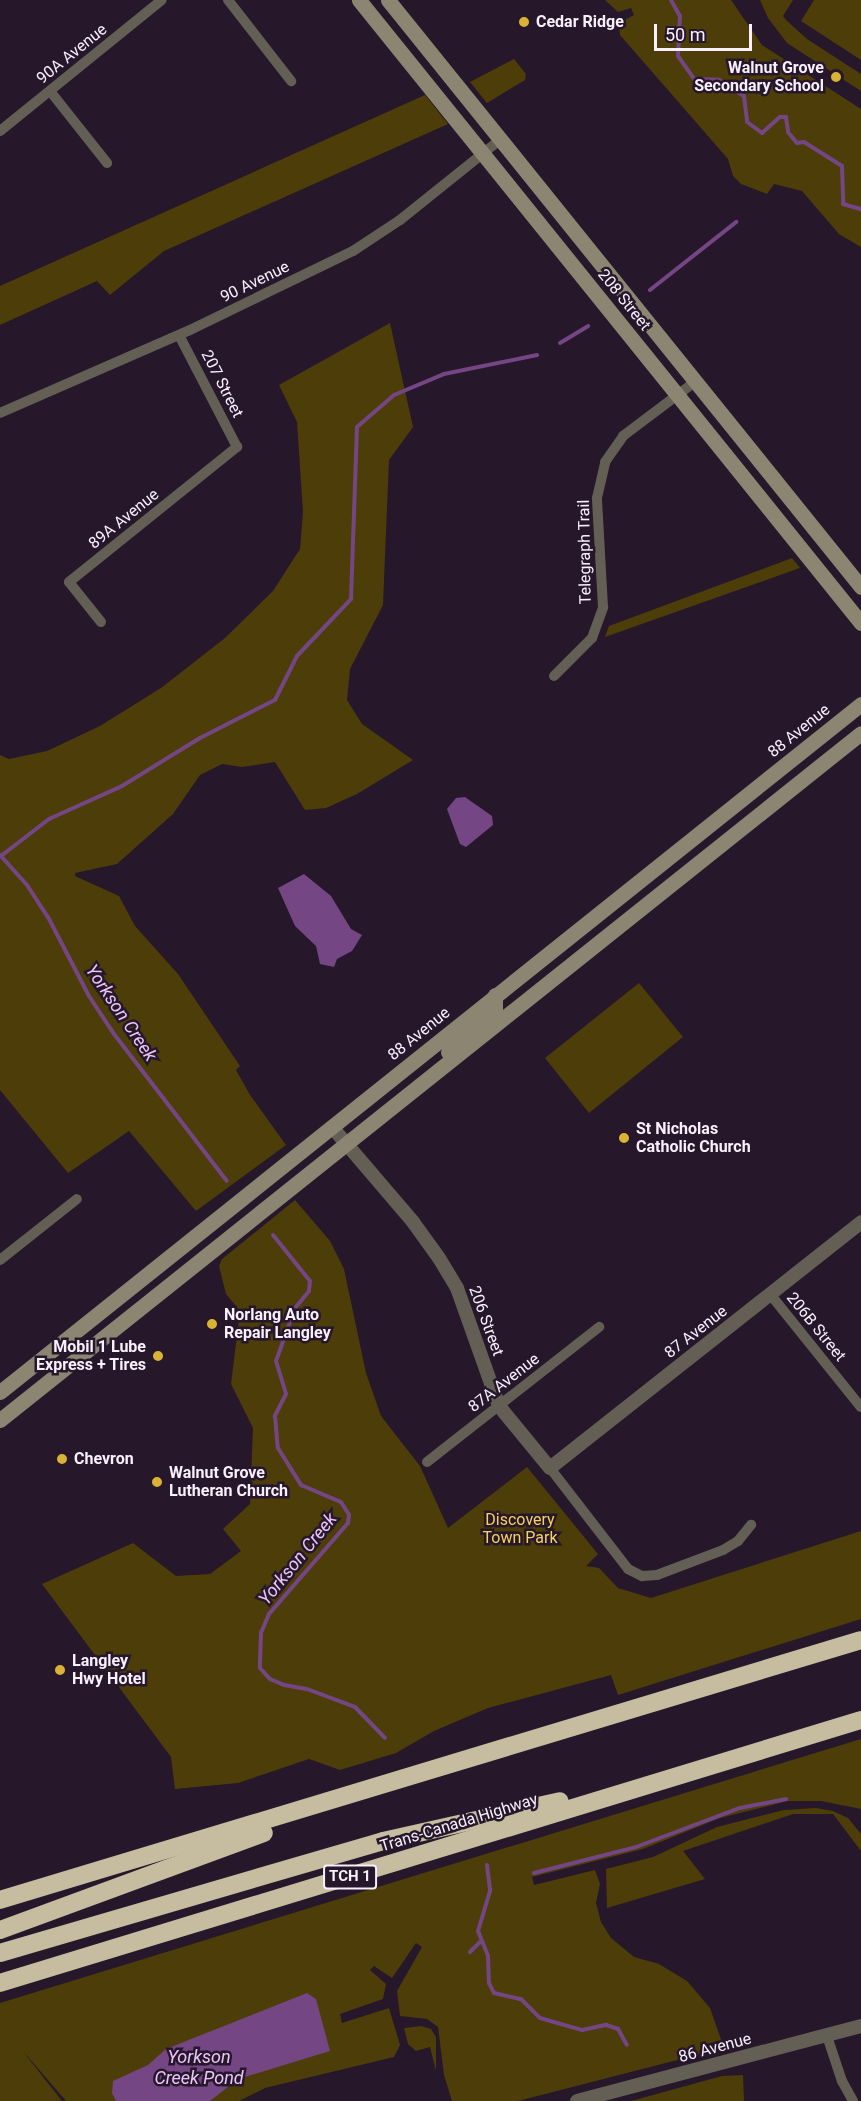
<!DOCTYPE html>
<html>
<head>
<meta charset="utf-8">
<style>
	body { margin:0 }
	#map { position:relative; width:861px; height:2101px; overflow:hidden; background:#26172b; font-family:Roboto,sans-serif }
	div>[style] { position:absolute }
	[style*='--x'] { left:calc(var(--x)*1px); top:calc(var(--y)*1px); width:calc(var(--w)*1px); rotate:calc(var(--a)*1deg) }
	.green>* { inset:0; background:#4c3d09 }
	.water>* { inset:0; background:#744684 }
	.stream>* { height:4px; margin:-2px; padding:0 2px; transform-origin:2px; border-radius:2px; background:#744684 }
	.minor>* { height:10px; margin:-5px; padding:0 5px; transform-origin:5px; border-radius:5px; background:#635f54 }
	.tertiary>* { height:14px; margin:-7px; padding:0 7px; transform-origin:7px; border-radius:7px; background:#635f54 }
	.secondary>* { height:15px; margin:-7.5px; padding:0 7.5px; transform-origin:7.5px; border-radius:7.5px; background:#8b8572 }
	.motorway>* { height:18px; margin:-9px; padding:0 9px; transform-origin:9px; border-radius:9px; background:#c6bc9f }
	.dots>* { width:16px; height:16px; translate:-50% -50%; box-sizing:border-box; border:3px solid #26172b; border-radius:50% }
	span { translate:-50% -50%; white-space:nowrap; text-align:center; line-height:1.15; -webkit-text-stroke:5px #26172b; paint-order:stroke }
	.shield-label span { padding:2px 4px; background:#26172b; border:2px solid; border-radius:4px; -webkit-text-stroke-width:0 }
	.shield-label { font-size:15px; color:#f9effd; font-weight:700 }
	.poi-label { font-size:16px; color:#f9effd; font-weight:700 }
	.left { translate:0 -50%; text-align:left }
	.right { translate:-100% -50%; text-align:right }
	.street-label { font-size:16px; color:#f9effd }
	.park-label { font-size:16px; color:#f7d25f }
	.water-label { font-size:18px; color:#ecc5fa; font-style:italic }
	.scale { position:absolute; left:654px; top:24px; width:98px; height:27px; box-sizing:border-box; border:3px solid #f9effd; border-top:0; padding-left:8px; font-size:18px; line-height:21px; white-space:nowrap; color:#f9effd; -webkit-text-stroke:4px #26172b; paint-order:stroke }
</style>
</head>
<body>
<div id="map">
	<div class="green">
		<div style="clip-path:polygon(605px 0,731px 0,762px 45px,861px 109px,861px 247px,839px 234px,802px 191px,774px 184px,767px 194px,741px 184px,733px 176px,728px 159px,620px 35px,619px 23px,634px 15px,631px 8px,618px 12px)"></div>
		<div style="clip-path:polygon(760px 0,793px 0,783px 16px,786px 20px,807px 39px,861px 74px,861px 91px,787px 43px,768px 18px)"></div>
		<div style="clip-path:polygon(814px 0,861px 0,861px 60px,801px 21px)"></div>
		<div style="clip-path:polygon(514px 59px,526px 74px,525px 80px,487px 103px,470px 82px)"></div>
		<div style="clip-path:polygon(425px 95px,448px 124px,164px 251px,110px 295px,97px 281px,0 325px,0 286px)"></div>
		<div style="clip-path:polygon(390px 323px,413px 427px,389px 460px,383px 605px,350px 669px,347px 700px,362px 724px,413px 760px,357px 794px,326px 808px,305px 810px,275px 762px,242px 767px,222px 764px,200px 775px,173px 814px,117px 864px,75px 873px,75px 876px,119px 896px,135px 926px,178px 974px,240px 1066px,236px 1070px,250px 1095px,286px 1145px,196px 1211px,129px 1131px,68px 1173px,0 1090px,0 755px,9px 759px,47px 751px,100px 726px,161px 688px,225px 638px,273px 591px,300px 549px,303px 512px,297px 422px,279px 385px)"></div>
		<div style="clip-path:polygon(792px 558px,800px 568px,605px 637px,609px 626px)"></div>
		<div style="clip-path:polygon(639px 983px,683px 1037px,589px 1113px,545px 1058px)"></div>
		<div style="clip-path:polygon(295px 1200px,330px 1241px,344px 1269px,366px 1373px,381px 1416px,420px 1466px,448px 1528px,527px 1467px,598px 1554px,586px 1566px,599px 1568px,618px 1588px,651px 1598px,861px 1531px,861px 1619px,618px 1695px,611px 1675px,488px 1708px,434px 1731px,396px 1753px,340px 1770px,309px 1759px,238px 1783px,175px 1789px,171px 1757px,42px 1584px,133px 1543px,176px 1576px,210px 1574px,241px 1551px,223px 1529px,250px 1504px,253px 1428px,231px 1384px,240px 1311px,226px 1294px,219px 1266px,222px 1259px)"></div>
		<div style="clip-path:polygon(861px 1739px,861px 1809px,821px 1801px,788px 1801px,720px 1818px,643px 1849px,532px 1877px,534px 1885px,595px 1870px,600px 1884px,596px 1903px,601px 1922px,611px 1938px,634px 1957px,659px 1964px,687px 1981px,710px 2008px,724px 2048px,518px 2101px,452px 2101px,444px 2075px,438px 2027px,427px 2019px,400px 2016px,397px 1991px,422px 1947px,416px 1943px,392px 1978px,374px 1966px,370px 1970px,386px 1984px,383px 1999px,340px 2014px,342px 2023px,389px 2008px,400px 2045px,394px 2057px,265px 2088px,239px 2101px,66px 2101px,22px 2050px,62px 2101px,0 2101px,0 2003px)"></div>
		<div style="clip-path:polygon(816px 1808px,833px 1811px,848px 1818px,861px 1834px,861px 1851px,833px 1814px,793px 1814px,683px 1851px,705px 1879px,607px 1908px,606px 1869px,653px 1857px,717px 1827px,784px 1810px)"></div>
		<div style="clip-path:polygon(421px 2026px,431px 2029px,436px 2037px,436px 2071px,430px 2047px,416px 2051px,408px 2044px,404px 2028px)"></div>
		<div style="clip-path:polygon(743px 2075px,744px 2101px,631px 2101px,722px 2076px)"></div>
	</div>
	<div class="water">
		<div style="clip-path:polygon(465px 797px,492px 816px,493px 825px,466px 847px,460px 844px,447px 809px,456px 798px)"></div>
		<div style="clip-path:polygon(304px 874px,331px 896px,351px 929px,362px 935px,352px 951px,337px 959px,334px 967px,320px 964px,316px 946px,295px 926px,278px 888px)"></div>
		<div style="clip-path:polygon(307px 1993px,316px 1999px,330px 2051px,238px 2079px,210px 2101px,116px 2101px,112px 2093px,113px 2081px,148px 2065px,166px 2049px)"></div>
	</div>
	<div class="stream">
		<div style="--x:671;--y:0;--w:18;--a:61"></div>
		<div style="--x:680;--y:16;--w:40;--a:92.9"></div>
		<div style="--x:678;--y:56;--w:28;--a:55"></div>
		<div style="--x:694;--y:79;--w:25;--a:2"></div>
		<div style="--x:719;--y:80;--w:30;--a:33"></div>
		<div style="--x:744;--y:96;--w:26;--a:83"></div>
		<div style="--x:747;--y:122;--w:19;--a:36"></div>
		<div style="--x:762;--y:133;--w:24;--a:-42"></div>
		<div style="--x:780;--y:117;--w:6;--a:0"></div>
		<div style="--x:786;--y:117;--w:15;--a:82"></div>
		<div style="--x:788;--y:132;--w:14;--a:51"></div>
		<div style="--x:797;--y:143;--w:7;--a:-8"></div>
		<div style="--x:804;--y:142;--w:45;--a:32.3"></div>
		<div style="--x:842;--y:166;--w:38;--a:88"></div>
		<div style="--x:843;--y:204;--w:19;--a:16"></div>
		<div style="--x:650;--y:290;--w:110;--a:-38.3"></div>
		<div style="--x:560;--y:343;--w:33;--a:-31"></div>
		<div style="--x:0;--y:855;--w:40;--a:48"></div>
		<div style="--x:27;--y:885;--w:38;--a:57"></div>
		<div style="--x:48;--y:917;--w:89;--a:62.6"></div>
		<div style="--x:89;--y:996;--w:45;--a:56.7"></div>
		<div style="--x:114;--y:1034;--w:185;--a:52.5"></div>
		<div style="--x:1;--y:856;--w:61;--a:-37.6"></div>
		<div style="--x:49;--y:819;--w:80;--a:-24.3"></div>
		<div style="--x:122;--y:786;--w:92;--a:-31.6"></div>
		<div style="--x:200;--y:738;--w:84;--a:-26.9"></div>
		<div style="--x:275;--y:700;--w:49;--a:-63.4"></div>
		<div style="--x:297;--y:656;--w:79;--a:-46.5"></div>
		<div style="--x:351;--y:599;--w:172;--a:-88"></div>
		<div style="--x:357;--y:427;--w:49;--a:-40.9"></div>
		<div style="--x:394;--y:395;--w:54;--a:-22.8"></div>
		<div style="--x:444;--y:374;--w:95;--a:-11.5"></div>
		<div style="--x:273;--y:1235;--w:59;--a:51.2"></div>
		<div style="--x:310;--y:1281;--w:10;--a:96"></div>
		<div style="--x:309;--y:1291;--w:22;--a:129"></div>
		<div style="--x:295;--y:1308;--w:56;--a:109.7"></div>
		<div style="--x:276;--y:1361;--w:34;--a:73"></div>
		<div style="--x:286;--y:1394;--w:25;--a:117"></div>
		<div style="--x:275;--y:1416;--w:32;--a:85"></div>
		<div style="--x:278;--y:1448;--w:44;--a:58.1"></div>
		<div style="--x:301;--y:1485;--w:43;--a:23"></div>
		<div style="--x:341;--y:1502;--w:15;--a:58"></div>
		<div style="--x:349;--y:1515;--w:8;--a:97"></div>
		<div style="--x:348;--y:1523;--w:121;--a:131"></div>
		<div style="--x:269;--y:1614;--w:21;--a:113"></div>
		<div style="--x:261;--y:1633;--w:35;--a:92"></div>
		<div style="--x:260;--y:1668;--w:15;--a:48"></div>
		<div style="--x:270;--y:1679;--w:15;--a:23"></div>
		<div style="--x:284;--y:1685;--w:23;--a:10"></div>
		<div style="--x:307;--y:1689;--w:51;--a:20.6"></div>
		<div style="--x:355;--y:1707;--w:43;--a:45.9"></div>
		<div style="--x:487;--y:1865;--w:26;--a:83"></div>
		<div style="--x:490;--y:1891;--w:42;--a:106.7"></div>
		<div style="--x:478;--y:1931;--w:27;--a:68"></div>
		<div style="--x:488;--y:1956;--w:27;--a:88"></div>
		<div style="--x:489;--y:1983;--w:11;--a:63"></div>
		<div style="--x:494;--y:1993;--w:28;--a:13"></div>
		<div style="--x:521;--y:1999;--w:27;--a:45"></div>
		<div style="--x:540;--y:2018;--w:44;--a:15.9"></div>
		<div style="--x:582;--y:2030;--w:25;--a:-12"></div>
		<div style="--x:606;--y:2025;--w:13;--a:18"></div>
		<div style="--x:618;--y:2029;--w:18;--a:61"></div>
		<div style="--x:534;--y:1873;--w:105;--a:-14.3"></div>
		<div style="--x:636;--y:1847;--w:111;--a:-20.6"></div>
		<div style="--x:740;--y:1808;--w:47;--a:-11.1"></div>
		<div style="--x:470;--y:1952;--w:16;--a:-45"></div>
	</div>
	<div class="minor">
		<div style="--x:228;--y:0;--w:103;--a:52.1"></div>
		<div style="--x:50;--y:91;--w:92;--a:51.6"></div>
		<div style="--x:0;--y:131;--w:208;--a:-39"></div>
		<div style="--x:0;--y:413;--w:207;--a:-23.6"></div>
		<div style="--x:190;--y:330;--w:181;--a:-25.9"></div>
		<div style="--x:353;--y:251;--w:56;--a:-33.4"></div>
		<div style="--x:400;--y:220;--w:128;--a:-38.7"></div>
		<div style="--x:101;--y:622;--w:51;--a:-128.7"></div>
		<div style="--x:69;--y:582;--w:216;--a:-38.8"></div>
		<div style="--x:237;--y:447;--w:126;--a:-117.4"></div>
		<div style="--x:554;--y:676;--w:54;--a:-45"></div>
		<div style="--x:592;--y:638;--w:33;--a:-70"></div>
		<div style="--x:603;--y:607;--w:109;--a:-93.2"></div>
		<div style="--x:597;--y:498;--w:37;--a:-77"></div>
		<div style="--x:605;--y:462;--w:32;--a:-55"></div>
		<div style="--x:623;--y:436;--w:91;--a:-37"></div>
		<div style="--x:0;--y:1260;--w:98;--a:-38.4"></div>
		<div style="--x:770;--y:1294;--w:145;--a:51.2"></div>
		<div style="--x:427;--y:1462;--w:219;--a:-38.1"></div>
		<div style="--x:550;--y:1468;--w:128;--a:52.3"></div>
		<div style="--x:628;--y:1569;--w:16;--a:27"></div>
		<div style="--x:642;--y:1576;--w:15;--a:-4"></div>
		<div style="--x:657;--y:1575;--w:71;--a:-20.7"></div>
		<div style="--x:723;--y:1550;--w:17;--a:-31"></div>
		<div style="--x:738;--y:1541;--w:21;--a:-51"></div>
		<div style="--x:827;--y:2036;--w:47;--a:71.6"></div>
		<div style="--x:842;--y:2081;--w:23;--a:61"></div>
	</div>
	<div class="tertiary">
		<div style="--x:332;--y:1127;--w:125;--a:49.5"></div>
		<div style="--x:413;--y:1222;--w:44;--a:54.2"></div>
		<div style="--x:439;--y:1258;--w:35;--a:59"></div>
		<div style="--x:457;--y:1288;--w:125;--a:70.4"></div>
		<div style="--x:499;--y:1406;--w:80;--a:50.6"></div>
		<div style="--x:550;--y:1468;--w:397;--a:-38.3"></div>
		<div style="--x:577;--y:2101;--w:294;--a:-14.8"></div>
	</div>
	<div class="secondary">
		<div style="--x:359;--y:0;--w:800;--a:51.14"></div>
		<div style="--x:388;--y:0;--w:754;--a:51.14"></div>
		<div style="--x:448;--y:1052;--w:62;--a:-41.1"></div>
		<div style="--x:495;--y:1011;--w:16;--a:-90"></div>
		<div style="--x:0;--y:1392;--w:1102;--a:-38.63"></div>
		<div style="--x:0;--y:1420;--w:1101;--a:-38.59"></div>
	</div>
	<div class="motorway">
		<div style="--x:0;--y:1900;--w:899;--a:-16.8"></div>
		<div style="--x:0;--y:1930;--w:281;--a:-20.2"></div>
		<div style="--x:0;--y:1953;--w:399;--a:-16.3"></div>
		<div style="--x:383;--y:1841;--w:181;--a:-12.7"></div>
		<div style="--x:0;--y:1983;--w:900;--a:-16.99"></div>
	</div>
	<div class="dots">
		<div style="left:524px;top:22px;background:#d9b334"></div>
		<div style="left:836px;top:77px;background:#d9b334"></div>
		<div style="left:624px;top:1138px;background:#d9b334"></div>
		<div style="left:212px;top:1324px;background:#d9b334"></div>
		<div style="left:158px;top:1356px;background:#d9b334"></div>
		<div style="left:62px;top:1459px;background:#d9b334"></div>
		<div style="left:157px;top:1482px;background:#d9b334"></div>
		<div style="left:60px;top:1670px;background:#d9b334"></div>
	</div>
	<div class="shield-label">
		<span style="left:350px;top:1877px">TCH 1</span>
	</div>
	<div class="poi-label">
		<span class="left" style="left:536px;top:22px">Cedar Ridge</span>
		<span class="right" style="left:824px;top:77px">Walnut Grove<br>Secondary School</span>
		<span class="left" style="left:636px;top:1138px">St Nicholas<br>Catholic Church</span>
		<span class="left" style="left:224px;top:1324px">Norlang Auto<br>Repair Langley</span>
		<span class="right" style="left:146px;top:1356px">Mobil 1 Lube<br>Express + Tires</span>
		<span class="left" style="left:74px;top:1459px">Chevron</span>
		<span class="left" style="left:169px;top:1482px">Walnut Grove<br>Lutheran Church</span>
		<span class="left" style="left:72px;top:1670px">Langley<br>Hwy Hotel</span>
	</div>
	<div class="street-label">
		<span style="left:72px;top:54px;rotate:-39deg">90A Avenue</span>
		<span style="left:255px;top:282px;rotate:-26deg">90 Avenue</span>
		<span style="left:624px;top:300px;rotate:51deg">208 Street</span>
		<span style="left:222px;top:384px;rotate:63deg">207 Street</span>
		<span style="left:124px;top:519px;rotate:-39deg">89A Avenue</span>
		<span style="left:585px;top:552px;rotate:-91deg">Telegraph Trail</span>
		<span style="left:799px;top:731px;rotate:-39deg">88 Avenue</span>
		<span style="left:419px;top:1034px;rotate:-39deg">88 Avenue</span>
		<span style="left:486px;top:1321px;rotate:70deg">206 Street</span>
		<span style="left:816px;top:1327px;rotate:51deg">206B Street</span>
		<span style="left:696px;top:1332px;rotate:-38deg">87 Avenue</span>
		<span style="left:504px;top:1383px;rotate:-38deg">87A Avenue</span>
		<span style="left:459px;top:1823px;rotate:-17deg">Trans-Canada Highway</span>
		<span style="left:715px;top:2048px;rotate:-15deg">86 Avenue</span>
	</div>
	<div class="park-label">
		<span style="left:520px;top:1529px">Discovery<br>Town Park</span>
	</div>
	<div class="water-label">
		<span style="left:121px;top:1013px;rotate:56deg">Yorkson Creek</span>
		<span style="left:298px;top:1559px;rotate:-51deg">Yorkson Creek</span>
		<span style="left:199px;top:2068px">Yorkson<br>Creek Pond</span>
	</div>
	<div class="scale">50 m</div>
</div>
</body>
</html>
